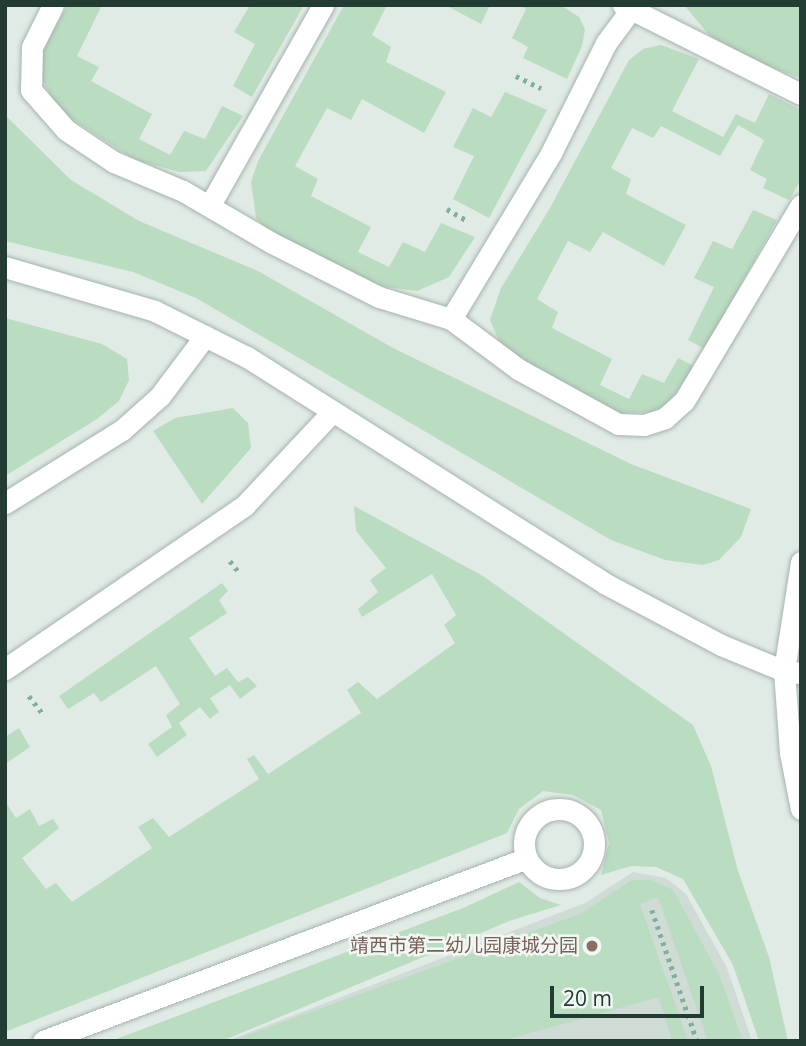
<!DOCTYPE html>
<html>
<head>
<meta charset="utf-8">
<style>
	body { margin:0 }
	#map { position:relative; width:806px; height:1046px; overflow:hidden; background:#e1ebe6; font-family:"Open Sans","Noto Sans SC",sans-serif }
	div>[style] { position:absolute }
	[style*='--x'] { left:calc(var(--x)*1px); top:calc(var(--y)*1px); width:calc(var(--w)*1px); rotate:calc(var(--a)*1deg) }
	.built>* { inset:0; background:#cfdbd5 }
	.green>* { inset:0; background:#badcc1 }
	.path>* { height:4.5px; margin-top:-2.25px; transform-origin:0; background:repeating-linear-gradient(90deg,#82ae9d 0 3.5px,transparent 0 8.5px) }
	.roads { filter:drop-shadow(0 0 2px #a4b3ad) drop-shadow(0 0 2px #a4b3ad) }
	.lane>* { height:21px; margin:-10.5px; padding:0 10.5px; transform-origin:10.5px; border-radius:10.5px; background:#fff }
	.lane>.ring { margin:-10.5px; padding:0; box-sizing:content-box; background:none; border:21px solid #fff; border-radius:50% }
	.street>* { height:21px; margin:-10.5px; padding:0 10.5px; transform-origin:10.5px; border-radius:10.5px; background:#fff }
	.secondary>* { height:21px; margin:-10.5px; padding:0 10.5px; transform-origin:10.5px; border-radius:10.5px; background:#fff }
	.dots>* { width:19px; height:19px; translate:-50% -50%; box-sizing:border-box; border:4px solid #f1f8f4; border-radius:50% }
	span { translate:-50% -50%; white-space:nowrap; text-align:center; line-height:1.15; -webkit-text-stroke:5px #f1f8f4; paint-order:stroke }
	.education-label { font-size:19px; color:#785e54 }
	.right { translate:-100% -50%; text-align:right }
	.frame { position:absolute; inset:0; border:7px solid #223b33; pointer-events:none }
	.scale { position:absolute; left:550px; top:986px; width:154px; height:32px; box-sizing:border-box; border:4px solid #223b33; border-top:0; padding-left:9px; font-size:21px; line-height:24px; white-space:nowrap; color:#223b33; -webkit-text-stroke:5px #f1f8f4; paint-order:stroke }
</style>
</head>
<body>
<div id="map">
	<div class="built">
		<div style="clip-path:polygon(633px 872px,666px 878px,686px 894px,727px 968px,752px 1041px,227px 1041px,585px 903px)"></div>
	</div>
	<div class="green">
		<div style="clip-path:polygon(68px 5px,102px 5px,77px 56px,99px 67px,91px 81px,152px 114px,139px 139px,170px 155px,184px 131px,205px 139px,222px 106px,243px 116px,206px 171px,180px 172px,135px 160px,73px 120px,53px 102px,41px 76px,42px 51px)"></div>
		<div style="clip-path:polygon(250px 5px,304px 5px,252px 97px,233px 86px,255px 44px,234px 32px)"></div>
		<div style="clip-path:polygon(344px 5px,387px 5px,372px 35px,391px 47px,386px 62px,446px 92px,424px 133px,362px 99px,351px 120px,327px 108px,295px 166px,318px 179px,311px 196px,371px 227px,358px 252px,389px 267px,403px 242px,425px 252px,441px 223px,475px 237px,449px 277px,417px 291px,379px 286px,272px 234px,256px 218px,251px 182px,258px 161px)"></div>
		<div style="clip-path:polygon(445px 5px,490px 5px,481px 24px)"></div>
		<div style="clip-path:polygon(520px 5px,561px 5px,579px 17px,585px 29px,582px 46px,567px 79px,523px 58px,528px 47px,512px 38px,526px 9px)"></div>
		<div style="clip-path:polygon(684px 5px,801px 5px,801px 78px,762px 64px,710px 36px)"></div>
		<div style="clip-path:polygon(661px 45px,699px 59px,672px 111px,723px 137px,736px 114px,755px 123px,769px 94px,801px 110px,801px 180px,789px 200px,763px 188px,767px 179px,750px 170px,764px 140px,738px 125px,720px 156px,661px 126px,653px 138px,632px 128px,611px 168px,631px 179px,626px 194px,686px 225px,664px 266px,603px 232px,590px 252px,568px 241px,537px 299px,558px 312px,552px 328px,612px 359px,600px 385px,629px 399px,642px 374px,664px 383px,678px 358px,696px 367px,666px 405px,652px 412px,616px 413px,524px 362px,499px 341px,490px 320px,501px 288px,550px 208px,629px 60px,643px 49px)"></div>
		<div style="clip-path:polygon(505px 92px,547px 110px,489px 218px,453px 199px,474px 156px,453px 147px,473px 108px,491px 117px)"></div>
		<div style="clip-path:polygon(5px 115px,71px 180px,139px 221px,258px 271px,393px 348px,631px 464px,751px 509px,741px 537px,719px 560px,703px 565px,665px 560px,611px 540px,196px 298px,133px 272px,5px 241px)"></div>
		<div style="clip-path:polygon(753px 210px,777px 220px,705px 349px,688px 340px,714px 287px,694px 278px,713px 241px,732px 249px)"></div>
		<div style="clip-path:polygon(5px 318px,102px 344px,127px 359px,129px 380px,119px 401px,97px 419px,5px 476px)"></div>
		<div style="clip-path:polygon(233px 408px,248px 423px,251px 448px,202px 504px,153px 431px,175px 418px)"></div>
		<div style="clip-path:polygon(354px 506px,483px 576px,693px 725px,711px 766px,738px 871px,769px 957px,788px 1041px,759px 1041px,733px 965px,683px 879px,656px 867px,631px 866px,601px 875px,609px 843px,601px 810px,573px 795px,543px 791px,519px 809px,507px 833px,5px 1032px,5px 801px,16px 818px,30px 809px,39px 826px,53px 819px,59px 828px,22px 858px,46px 889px,56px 883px,72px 902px,152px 848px,138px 827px,153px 818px,169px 837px,259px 779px,247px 759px,254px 755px,268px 774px,361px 713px,347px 690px,358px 682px,377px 699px,455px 643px,444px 625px,456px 615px,432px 574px,362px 617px,358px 609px,378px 592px,370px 580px,386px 568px,356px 531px)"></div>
		<div style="clip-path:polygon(222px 583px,228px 591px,219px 600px,227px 613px,189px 638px,215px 676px,227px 668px,238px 682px,248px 677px,257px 686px,240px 699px,230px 685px,210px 698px,219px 712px,210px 719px,200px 707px,179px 723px,187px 735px,157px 757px,148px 744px,172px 727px,166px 715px,180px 704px,156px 666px,101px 702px,94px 693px,68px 709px,59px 696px)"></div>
		<div style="clip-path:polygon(19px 728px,30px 747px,5px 764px,5px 737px)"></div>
		<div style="clip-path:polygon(632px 880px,651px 880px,673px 890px,719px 974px,743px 1041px,708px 1041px,658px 897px,640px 904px,688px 1041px,672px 1041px,659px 997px,502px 1041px,231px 1041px,580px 914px)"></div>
		<div style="clip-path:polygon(519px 882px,540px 898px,561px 905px,512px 920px,222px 1041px,111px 1041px,463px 908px)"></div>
	</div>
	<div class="path">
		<div style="--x:516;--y:76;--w:28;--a:26"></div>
		<div style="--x:447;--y:209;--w:24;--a:30"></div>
		<div style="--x:230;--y:561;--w:13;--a:51"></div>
		<div style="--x:29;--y:696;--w:24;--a:52"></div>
		<div style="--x:652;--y:910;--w:139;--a:71"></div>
	</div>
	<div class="roads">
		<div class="lane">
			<div style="--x:53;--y:5;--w:47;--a:116.6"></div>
			<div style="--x:32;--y:47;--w:43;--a:91.3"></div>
			<div style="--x:31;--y:90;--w:53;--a:48.8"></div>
			<div style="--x:66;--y:130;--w:58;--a:33.7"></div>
			<div style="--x:114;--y:162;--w:75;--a:22.8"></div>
			<div style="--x:183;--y:191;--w:103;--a:30.3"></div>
			<div style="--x:272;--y:243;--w:120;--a:26.8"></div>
			<div style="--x:379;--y:297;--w:75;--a:17"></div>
			<div style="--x:451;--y:319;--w:84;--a:36.7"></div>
			<div style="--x:518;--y:369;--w:114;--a:28.8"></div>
			<div style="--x:618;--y:424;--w:26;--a:2"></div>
			<div style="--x:644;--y:425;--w:22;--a:-18"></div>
			<div style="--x:665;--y:418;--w:25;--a:-42"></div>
			<div style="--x:684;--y:401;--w:228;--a:-59.2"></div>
			<div style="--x:623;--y:5;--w:199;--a:26.6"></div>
			<div style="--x:210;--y:205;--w:230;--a:-60.5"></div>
			<div style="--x:451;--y:319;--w:194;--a:-58.9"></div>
			<div style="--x:551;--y:153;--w:123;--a:-63.4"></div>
			<div style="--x:606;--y:43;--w:47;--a:-53.6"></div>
			<div style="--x:5;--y:503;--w:138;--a:-32"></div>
			<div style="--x:122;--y:430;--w:51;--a:-41.8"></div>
			<div style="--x:160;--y:396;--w:75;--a:-53.1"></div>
			<div style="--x:5;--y:669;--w:291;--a:-34.3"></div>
			<div style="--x:245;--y:505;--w:127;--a:-46.9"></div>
			<div class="ring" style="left:524px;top:809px;width:49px;height:49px"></div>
			<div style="--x:43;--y:1041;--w:517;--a:-20.71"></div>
		</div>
		<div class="street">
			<div style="--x:5;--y:267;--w:156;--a:16.3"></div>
			<div style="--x:155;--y:311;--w:103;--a:26.6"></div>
			<div style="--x:247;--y:357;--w:423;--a:32.3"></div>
			<div style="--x:604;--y:583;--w:132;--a:27.9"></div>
			<div style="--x:721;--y:645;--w:68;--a:22.4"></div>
			<div style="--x:784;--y:671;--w:17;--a:7"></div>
		</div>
		<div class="secondary">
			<div style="--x:801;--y:562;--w:110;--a:98.9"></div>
			<div style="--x:784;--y:671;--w:82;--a:85.8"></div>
			<div style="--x:790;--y:753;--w:57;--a:78.9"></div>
		</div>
	</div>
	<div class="dots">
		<div style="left:592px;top:946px;background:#8d6e63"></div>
	</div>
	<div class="education-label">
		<span class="right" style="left:578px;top:946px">靖西市第二幼儿园康城分园</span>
	</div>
	<div class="frame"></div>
	<div class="scale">20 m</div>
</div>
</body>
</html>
